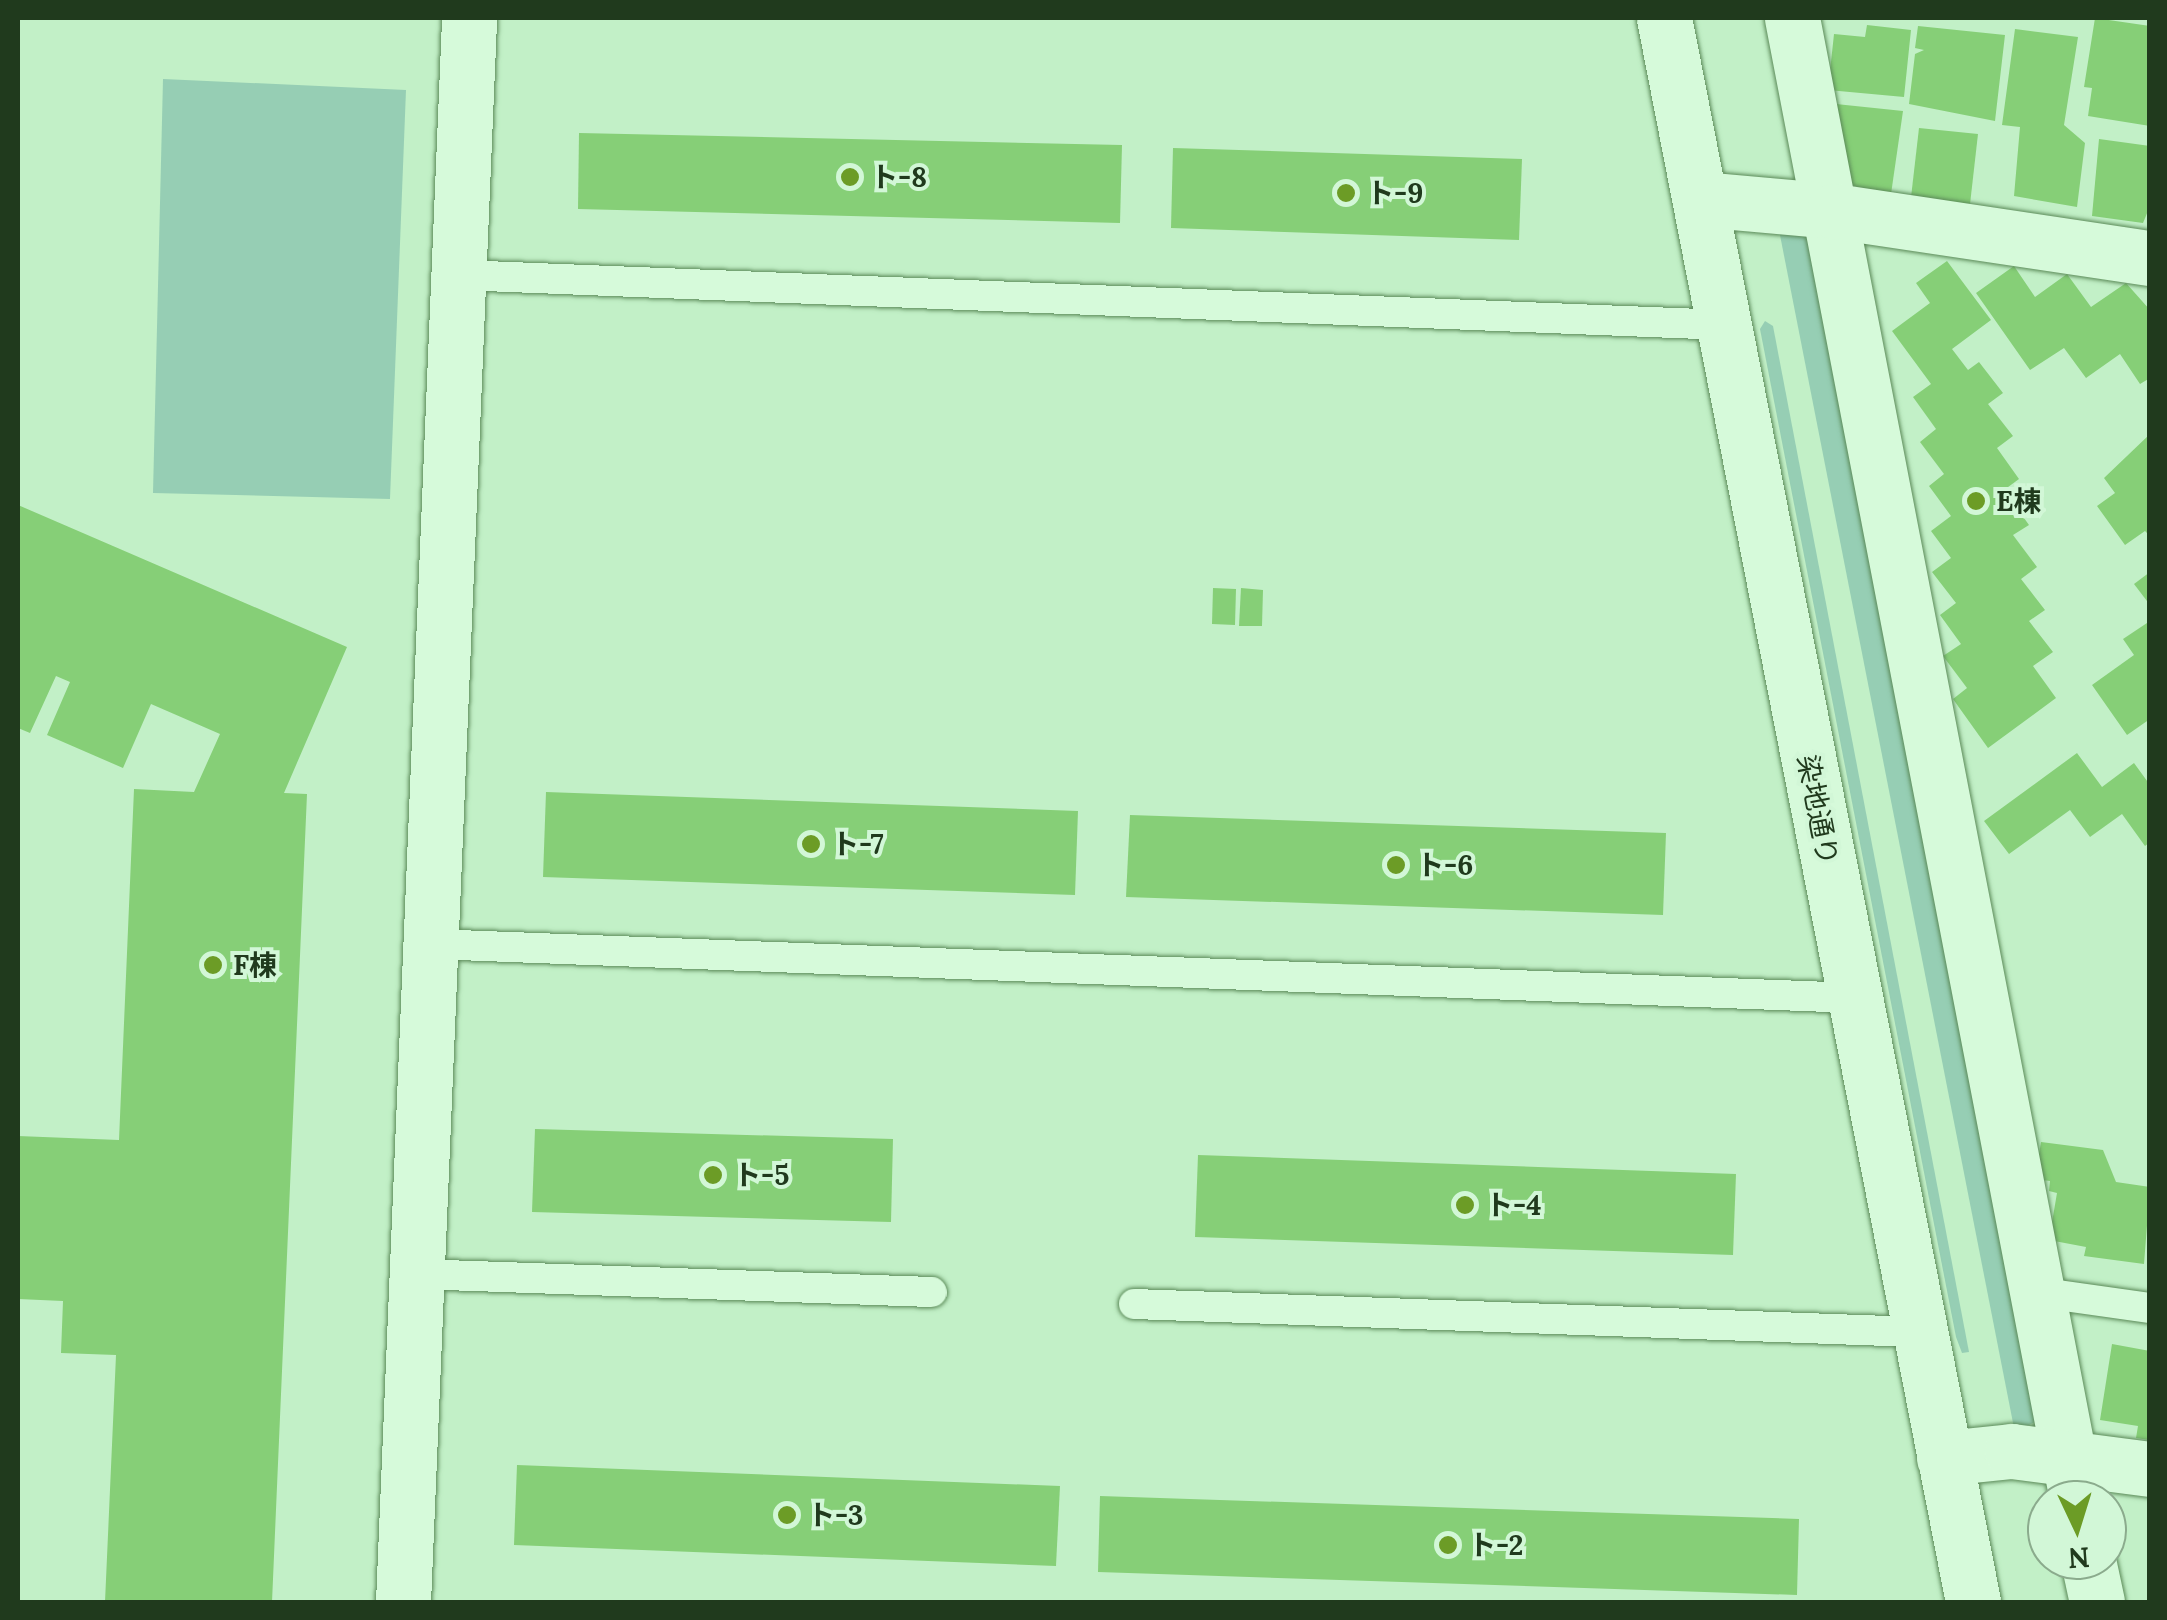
<!DOCTYPE html>
<html>
<head>
<meta charset="utf-8">
<style>
	body { margin:0 }
	#map { position:relative; width:2167px; height:1620px; overflow:hidden; background:#c2f0c7; font-family:Lora,"Noto Sans JP",serif }
	div>[style] { position:absolute }
	[style*='--x'] { left:calc(var(--x)*1px); top:calc(var(--y)*1px); width:calc(var(--w)*1px); rotate:calc(var(--a)*1deg) }
	.green>* { inset:0; background:#96ceb4 }
	.building>* { inset:0; background:#86cf77 }
	.roads { filter:drop-shadow(0 0 2px #5b8a58) drop-shadow(0 0 2px #5b8a58) }
	.service>* { height:30px; margin:-15px; padding:0 15px; transform-origin:15px; border-radius:15px; background:#d6fada }
	.minor>* { height:55px; margin:-27.5px; padding:0 27.5px; transform-origin:27.5px; border-radius:27.5px; background:#d6fada }
	.tertiary>* { height:55px; margin:-27.5px; padding:0 27.5px; transform-origin:27.5px; border-radius:27.5px; background:#d6fada }
	.dots>* { width:28px; height:28px; translate:-50% -50%; box-sizing:border-box; border:5px solid #d2f7d7; border-radius:50% }
	span { translate:-50% -50%; white-space:nowrap; text-align:center; line-height:1.15; -webkit-text-stroke:8px #d2f7d7; paint-order:stroke }
	.poi-label { font-size:28px; color:#203a1d; font-weight:700 }
	.left { translate:0 -50%; text-align:left }
	.street-label { font-size:28px; color:#203a1d }
	.frame { position:absolute; inset:0; border:20px solid #203a1d; pointer-events:none }
	.north { position:absolute; left:2027px; top:1480px; width:100px; height:100px; box-sizing:border-box; background:#d2f7d7; border:2px solid #8bab8d; border-radius:50%; rotate:176deg; font-size:28px; font-weight:700; line-height:40px; text-align:center; color:#203a1d }
	.north::after { content:''; display:block; margin:auto; width:35px; height:45px; background:#6c9c26; clip-path:polygon(50% 0,100% 100%,50% 72%,0 100%) }
</style>
</head>
<body>
<div id="map">
	<div class="green">
		<div style="clip-path:polygon(163px 79px,406px 90px,390px 499px,153px 493px)"></div>
		<div style="clip-path:polygon(1779px 230px,1800px 230px,1811px 241px,2040px 1419px,2015px 1433px)"></div>
		<div style="clip-path:polygon(1765px 321px,1773px 326px,1969px 1352px,1962px 1353px,1956px 1337px,1760px 329px)"></div>
	</div>
	<div class="building">
		<div style="clip-path:polygon(2095px 18px,2150px 26px,2150px 126px,2088px 116px,2092px 88px,2084px 87px)"></div>
		<div style="clip-path:polygon(1867px 25px,1911px 30px,1904px 97px,1828px 90px,1834px 34px,1865px 37px)"></div>
		<div style="clip-path:polygon(1918px 26px,2005px 35px,1995px 121px,1909px 104px,1915px 54px,1924px 50px,1915px 48px)"></div>
		<div style="clip-path:polygon(2015px 29px,2078px 37px,2064px 125px,2085px 143px,2077px 207px,2014px 196px,2020px 127px,2002px 125px)"></div>
		<div style="clip-path:polygon(1836px 104px,1903px 111px,1890px 201px,1843px 181px)"></div>
		<div style="clip-path:polygon(1919px 128px,1978px 134px,1969px 213px,1910px 206px)"></div>
		<div style="clip-path:polygon(579px 133px,1122px 145px,1120px 223px,578px 209px)"></div>
		<div style="clip-path:polygon(2099px 139px,2150px 146px,2150px 206px,2143px 223px,2092px 216px)"></div>
		<div style="clip-path:polygon(1173px 148px,1522px 159px,1519px 240px,1171px 228px)"></div>
		<div style="clip-path:polygon(1947px 261px,1991px 320px,1952px 349px,1968px 370px,1979px 362px,2003px 393px,1988px 404px,2013px 436px,1997px 448px,2019px 479px,2004px 490px,2029px 525px,2013px 535px,2037px 567px,2021px 579px,2045px 610px,2029px 621px,2053px 652px,2033px 666px,2056px 698px,1988px 748px,1953px 699px,1967px 688px,1943px 656px,1961px 644px,1940px 615px,1956px 603px,1932px 572px,1951px 558px,1931px 531px,1951px 516px,1929px 486px,1944px 474px,1920px 442px,1936px 429px,1913px 397px,1931px 384px,1892px 331px,1930px 303px,1916px 283px)"></div>
		<div style="clip-path:polygon(2014px 266px,2035px 297px,2067px 274px,2091px 307px,2126px 283px,2150px 310px,2150px 378px,2140px 384px,2120px 354px,2086px 378px,2064px 348px,2030px 370px,1976px 293px)"></div>
		<div style="clip-path:polygon(2150px 434px,2150px 536px,2145px 531px,2125px 545px,2097px 506px,2115px 493px,2104px 478px)"></div>
		<div style="clip-path:polygon(18px 505px,347px 647px,284px 793px,307px 794px,272px 1602px,105px 1602px,116px 1355px,61px 1353px,63px 1301px,18px 1299px,18px 1136px,119px 1140px,134px 789px,194px 792px,220px 734px,151px 704px,123px 768px,47px 735px,70px 682px,56px 676px,30px 733px,18px 728px)"></div>
		<div style="clip-path:polygon(2150px 572px,2150px 605px,2134px 584px)"></div>
		<div style="clip-path:polygon(1213px 588px,1236px 589px,1235px 625px,1212px 624px)"></div>
		<div style="clip-path:polygon(1241px 588px,1263px 590px,1262px 626px,1239px 626px)"></div>
		<div style="clip-path:polygon(2150px 621px,2150px 719px,2127px 735px,2092px 685px,2134px 655px,2123px 639px)"></div>
		<div style="clip-path:polygon(2077px 753px,2102px 787px,2134px 763px,2150px 785px,2150px 842px,2145px 846px,2122px 814px,2090px 837px,2070px 810px,2009px 854px,1984px 821px)"></div>
		<div style="clip-path:polygon(546px 792px,1078px 811px,1075px 895px,543px 877px)"></div>
		<div style="clip-path:polygon(1130px 815px,1666px 833px,1663px 915px,1126px 897px)"></div>
		<div style="clip-path:polygon(535px 1129px,893px 1139px,891px 1222px,532px 1212px)"></div>
		<div style="clip-path:polygon(2041px 1142px,2103px 1150px,2116px 1182px,2150px 1187px,2144px 1264px,2084px 1256px,2086px 1247px,2049px 1240px,2057px 1193px,2049px 1191px,2050px 1181px,2035px 1179px)"></div>
		<div style="clip-path:polygon(1198px 1155px,1736px 1174px,1733px 1255px,1195px 1237px)"></div>
		<div style="clip-path:polygon(2112px 1344px,2150px 1351px,2150px 1440px,2136px 1438px,2138px 1426px,2100px 1420px)"></div>
		<div style="clip-path:polygon(517px 1465px,1060px 1486px,1056px 1566px,514px 1545px)"></div>
		<div style="clip-path:polygon(1100px 1496px,1799px 1519px,1797px 1595px,1098px 1572px)"></div>
	</div>
	<div class="roads">
		<div class="service">
			<div style="--x:459;--y:275;--w:1266;--a:2.26"></div>
			<div style="--x:431;--y:944;--w:1424;--a:2.17"></div>
			<div style="--x:416;--y:1274;--w:516;--a:2"></div>
			<div style="--x:2036;--y:1292;--w:115;--a:8"></div>
			<div style="--x:1134;--y:1304;--w:784;--a:2.05"></div>
		</div>
		<div class="minor">
			<div style="--x:1792;--y:18;--w:1509;--a:79.11"></div>
			<div style="--x:1700;--y:199;--w:135;--a:5.1"></div>
			<div style="--x:1834;--y:211;--w:319;--a:8.5"></div>
			<div style="--x:1944;--y:1458;--w:68;--a:-5.9"></div>
			<div style="--x:2012;--y:1451;--w:139;--a:7.4"></div>
			<div style="--x:2088;--y:1560;--w:43;--a:77.9"></div>
			<div style="--x:403;--y:1602;--w:1585;--a:-87.61"></div>
		</div>
		<div class="tertiary">
			<div style="--x:1664;--y:18;--w:1614;--a:78.96"></div>
		</div>
	</div>
	<div class="dots">
		<div style="left:850px;top:177px;background:#6c9c26"></div>
		<div style="left:1346px;top:193px;background:#6c9c26"></div>
		<div style="left:1976px;top:501px;background:#6c9c26"></div>
		<div style="left:811px;top:844px;background:#6c9c26"></div>
		<div style="left:1396px;top:865px;background:#6c9c26"></div>
		<div style="left:213px;top:965px;background:#6c9c26"></div>
		<div style="left:713px;top:1175px;background:#6c9c26"></div>
		<div style="left:1465px;top:1205px;background:#6c9c26"></div>
		<div style="left:787px;top:1515px;background:#6c9c26"></div>
		<div style="left:1448px;top:1545px;background:#6c9c26"></div>
	</div>
	<div class="poi-label">
		<span class="left" style="left:870px;top:177px">ト-8</span>
		<span class="left" style="left:1366px;top:193px">ト-9</span>
		<span class="left" style="left:1996px;top:501px">E棟</span>
		<span class="left" style="left:831px;top:844px">ト-7</span>
		<span class="left" style="left:1416px;top:865px">ト-6</span>
		<span class="left" style="left:233px;top:965px">F棟</span>
		<span class="left" style="left:733px;top:1175px">ト-5</span>
		<span class="left" style="left:1485px;top:1205px">ト-4</span>
		<span class="left" style="left:807px;top:1515px">ト-3</span>
		<span class="left" style="left:1468px;top:1545px">ト-2</span>
	</div>
	<div class="street-label">
		<span style="left:1818px;top:810px;rotate:79deg">染地通り</span>
	</div>
	<div class="frame"></div>
	<div class="north">N</div>
</div>
</body>
</html>
